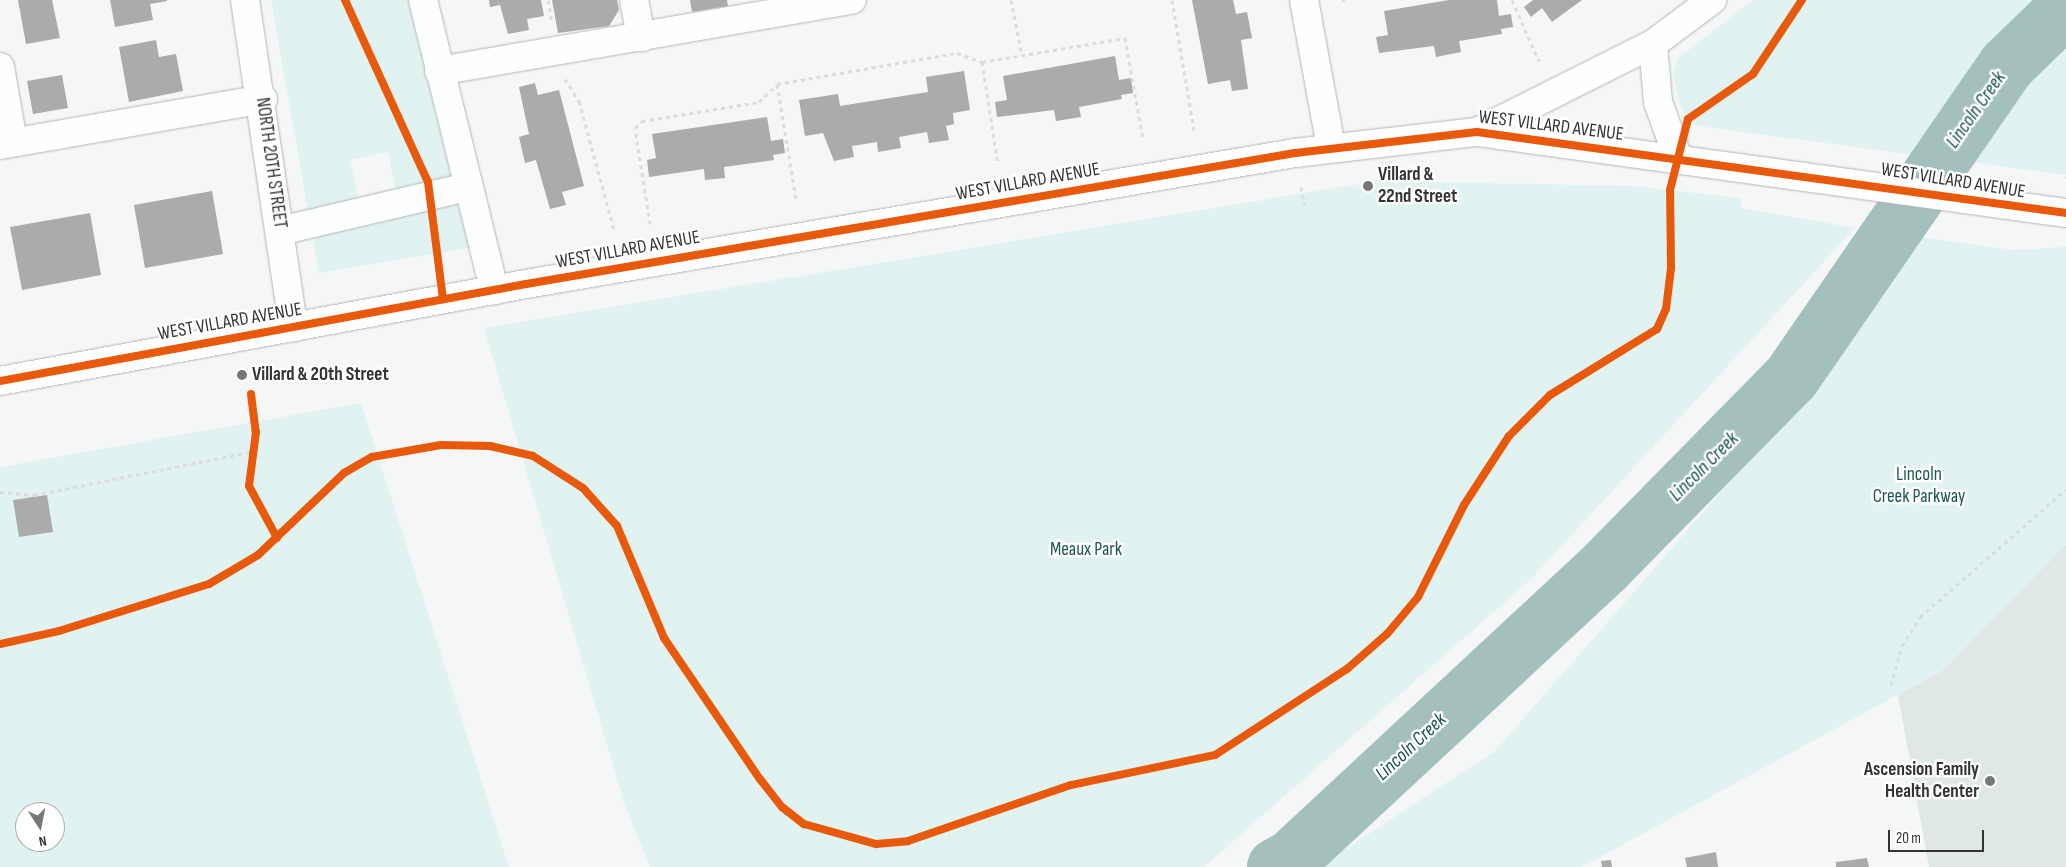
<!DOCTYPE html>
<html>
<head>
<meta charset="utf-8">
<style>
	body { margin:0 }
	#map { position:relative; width:2066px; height:867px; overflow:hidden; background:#f4f7f6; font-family:"Sofia Sans Condensed",sans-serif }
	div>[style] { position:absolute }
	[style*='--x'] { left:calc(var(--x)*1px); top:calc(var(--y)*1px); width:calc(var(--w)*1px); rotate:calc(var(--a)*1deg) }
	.built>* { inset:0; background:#e0e8e7 }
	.green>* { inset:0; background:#e1f3f1 }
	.river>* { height:58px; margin:-29px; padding:0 29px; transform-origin:29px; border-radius:29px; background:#a3c0bd }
	.building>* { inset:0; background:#aaabaa }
	.path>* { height:3px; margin-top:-1.5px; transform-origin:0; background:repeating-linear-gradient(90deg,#dcdddc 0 4px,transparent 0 8px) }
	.roads { filter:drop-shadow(0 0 1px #b3b5b4) drop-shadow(0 0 1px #b3b5b4) }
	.minor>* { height:28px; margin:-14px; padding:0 14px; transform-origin:14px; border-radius:14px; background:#fdfefe }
	.cycleway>* { height:8px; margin:-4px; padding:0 4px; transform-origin:4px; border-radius:4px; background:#e8590c }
	.dots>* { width:14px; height:14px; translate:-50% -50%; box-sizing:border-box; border:2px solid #fff; border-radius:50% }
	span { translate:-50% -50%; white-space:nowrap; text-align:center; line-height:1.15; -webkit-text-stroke:5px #fff; paint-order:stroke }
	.street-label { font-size:19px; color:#323333 }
	.poi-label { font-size:19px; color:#323333; font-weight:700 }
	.left { translate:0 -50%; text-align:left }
	.right { translate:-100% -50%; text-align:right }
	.park-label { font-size:19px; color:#1c5652 }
	.water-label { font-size:20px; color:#18524f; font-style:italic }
	.north { position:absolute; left:15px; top:802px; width:50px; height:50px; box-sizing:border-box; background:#fff; border:1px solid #adadad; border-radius:50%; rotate:169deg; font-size:14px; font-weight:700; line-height:20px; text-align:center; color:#323333 }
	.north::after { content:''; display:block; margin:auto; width:18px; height:22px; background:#767877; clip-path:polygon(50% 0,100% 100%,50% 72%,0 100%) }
	.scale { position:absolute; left:1888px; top:830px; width:96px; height:22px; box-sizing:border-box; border:2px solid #323333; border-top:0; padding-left:6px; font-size:15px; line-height:18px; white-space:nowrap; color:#323333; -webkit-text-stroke:4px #fff; paint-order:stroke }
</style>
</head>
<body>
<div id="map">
	<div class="built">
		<div style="clip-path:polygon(2066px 544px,2066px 867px,1929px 867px,1898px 695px,1943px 670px)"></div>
	</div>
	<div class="green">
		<div style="clip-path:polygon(271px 0,408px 0,453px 185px,397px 196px,388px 152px,350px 160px,360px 204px,309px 216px)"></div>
		<div style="clip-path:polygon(1753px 0,2066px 0,2066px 175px,1698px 126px,1686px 119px,1680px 104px,1673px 74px,1678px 58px)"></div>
		<div style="clip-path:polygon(1378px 181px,1633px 186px,1740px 198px,1741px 208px,1855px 228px,1531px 579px,1204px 867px,650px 867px,625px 806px,484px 328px)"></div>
		<div style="clip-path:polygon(457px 200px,469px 248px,319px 273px,312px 234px)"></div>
		<div style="clip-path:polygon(1903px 235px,2014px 250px,2066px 247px,2066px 544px,1943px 670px,1582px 867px,1318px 867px,1495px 751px,1835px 361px)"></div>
		<div style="clip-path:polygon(evenodd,361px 403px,509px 867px,0 867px,0 467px,361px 403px,25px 812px,55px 812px,55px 842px,25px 842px,25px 812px)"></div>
	</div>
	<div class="river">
		<div style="--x:1276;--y:867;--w:17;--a:-28"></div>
		<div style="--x:1291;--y:859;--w:430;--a:-42.9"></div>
		<div style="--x:1606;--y:566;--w:264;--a:-45.5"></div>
		<div style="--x:1791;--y:378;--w:380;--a:-55.4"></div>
		<div style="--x:2007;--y:65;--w:82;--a:-44"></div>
	</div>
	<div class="building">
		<div style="clip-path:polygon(18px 0,52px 0,60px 38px,26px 44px)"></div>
		<div style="clip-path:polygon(110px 0,167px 0,167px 1px,150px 4px,153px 20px,115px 27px)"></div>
		<div style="clip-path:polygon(489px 0,541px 0,544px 16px,527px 19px,529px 30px,508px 34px,500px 5px,490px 7px)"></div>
		<div style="clip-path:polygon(552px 0,617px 0,619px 10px,609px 26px,558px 33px)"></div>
		<div style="clip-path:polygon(690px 0,727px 0,728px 6px,692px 12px)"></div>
		<div style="clip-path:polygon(1192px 0,1233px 0,1236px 14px,1247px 12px,1252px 38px,1241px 40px,1248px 89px,1232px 91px,1230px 80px,1208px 84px)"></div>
		<div style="clip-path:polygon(1449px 0,1497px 0,1499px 16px,1511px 14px,1513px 27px,1501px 29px,1502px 34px,1459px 41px,1461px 52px,1436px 57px,1434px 46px,1379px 53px,1376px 37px,1388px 35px,1384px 11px)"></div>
		<div style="clip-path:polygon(1533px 0,1582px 0,1552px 22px,1542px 8px,1531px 17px,1524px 7px)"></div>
		<div style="clip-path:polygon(156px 40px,159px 57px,176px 54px,183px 91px,129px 102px,119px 47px)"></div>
		<div style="clip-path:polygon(1115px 56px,1119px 80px,1131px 78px,1133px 93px,1121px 95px,1122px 99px,1079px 107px,1081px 117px,1056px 121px,1054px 110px,997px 117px,995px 102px,1007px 100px,1003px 76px)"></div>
		<div style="clip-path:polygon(964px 71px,970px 110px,953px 113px,954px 124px,946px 126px,949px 140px,929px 143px,927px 132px,899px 137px,901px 148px,878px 152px,877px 142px,852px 146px,854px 157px,834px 161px,823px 133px,805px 136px,799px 100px,838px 94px,840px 106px,928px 92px,926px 77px)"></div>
		<div style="clip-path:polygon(62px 75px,68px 108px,33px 114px,27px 81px)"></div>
		<div style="clip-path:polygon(535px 83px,538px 95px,559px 90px,584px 186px,562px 192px,566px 205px,550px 209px,536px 160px,525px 163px,519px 137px,529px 134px,519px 87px)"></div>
		<div style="clip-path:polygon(767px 117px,771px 141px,783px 139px,785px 153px,773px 155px,774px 160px,724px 167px,725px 178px,705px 180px,704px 169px,649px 177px,647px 160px,656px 158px,652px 134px)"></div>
		<div style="clip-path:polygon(212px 191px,223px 254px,145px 268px,134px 205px)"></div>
		<div style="clip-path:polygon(90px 213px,101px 275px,22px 290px,10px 227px)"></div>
		<div style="clip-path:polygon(47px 495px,53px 532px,19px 537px,13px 500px)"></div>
		<div style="clip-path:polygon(1716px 852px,1718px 867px,1687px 867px,1685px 858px)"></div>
		<div style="clip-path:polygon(1867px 858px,1869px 867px,1836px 867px,1836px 862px)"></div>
		<div style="clip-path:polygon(1611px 860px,1612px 867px,1602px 867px,1601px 861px)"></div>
	</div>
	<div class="path">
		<div style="--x:548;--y:0;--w:22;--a:80"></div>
		<div style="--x:1011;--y:0;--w:56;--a:78.7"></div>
		<div style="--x:1172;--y:0;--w:132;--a:80.4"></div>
		<div style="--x:1342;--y:0;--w:3;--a:0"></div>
		<div style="--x:1512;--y:0;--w:67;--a:66.1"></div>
		<div style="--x:982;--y:62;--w:103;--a:81.1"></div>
		<div style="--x:565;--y:79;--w:26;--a:58"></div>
		<div style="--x:579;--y:101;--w:134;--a:74.8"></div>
		<div style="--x:777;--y:84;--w:117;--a:80.6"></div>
		<div style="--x:2065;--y:177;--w:1;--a:0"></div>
		<div style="--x:1301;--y:187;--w:19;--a:78"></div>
		<div style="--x:650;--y:224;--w:97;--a:-98.9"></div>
		<div style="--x:635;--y:128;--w:10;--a:-45"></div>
		<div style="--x:642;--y:121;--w:119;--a:-9.2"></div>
		<div style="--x:759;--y:102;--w:25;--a:-45"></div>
		<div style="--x:777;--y:84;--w:183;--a:-9.8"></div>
		<div style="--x:957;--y:53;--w:27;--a:20"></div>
		<div style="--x:982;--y:62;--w:145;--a:-9.5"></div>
		<div style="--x:1125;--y:38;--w:103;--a:79.9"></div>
		<div style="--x:0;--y:492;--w:34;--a:5"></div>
		<div style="--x:34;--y:495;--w:225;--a:-11.3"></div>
		<div style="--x:1891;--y:685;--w:41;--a:-74.2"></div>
		<div style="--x:1902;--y:646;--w:34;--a:-58"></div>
		<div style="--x:1920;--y:617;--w:194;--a:-41.2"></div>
	</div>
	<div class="roads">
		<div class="minor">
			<div style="--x:245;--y:0;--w:331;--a:81.6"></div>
			<div style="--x:423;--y:0;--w:299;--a:76.2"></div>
			<div style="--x:634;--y:0;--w:38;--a:79"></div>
			<div style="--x:1304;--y:0;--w:149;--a:79.6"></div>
			<div style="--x:1653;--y:44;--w:58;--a:85.1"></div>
			<div style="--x:1658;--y:102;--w:59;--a:70.3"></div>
			<div style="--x:0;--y:67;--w:76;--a:80.2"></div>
			<div style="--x:439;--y:71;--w:419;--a:-9.8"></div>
			<div style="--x:1477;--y:132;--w:197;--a:-26.6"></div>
			<div style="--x:1653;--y:44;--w:74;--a:-36.7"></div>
			<div style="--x:0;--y:145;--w:267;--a:-9.9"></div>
			<div style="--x:280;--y:231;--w:193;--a:-13.2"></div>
			<div style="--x:0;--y:381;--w:535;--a:-10.45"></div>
			<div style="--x:526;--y:284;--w:780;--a:-9.67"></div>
			<div style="--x:1295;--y:153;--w:183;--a:-6.6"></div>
			<div style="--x:1477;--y:132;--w:595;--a:7.83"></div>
		</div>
	</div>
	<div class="cycleway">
		<div style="--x:345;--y:0;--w:200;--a:65.5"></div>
		<div style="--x:428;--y:182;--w:118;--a:82.7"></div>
		<div style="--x:0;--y:381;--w:535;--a:-10.45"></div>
		<div style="--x:526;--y:284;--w:780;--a:-9.67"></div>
		<div style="--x:1295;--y:153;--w:183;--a:-6.6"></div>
		<div style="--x:1477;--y:132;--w:595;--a:7.83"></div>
		<div style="--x:251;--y:394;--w:38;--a:83"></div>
		<div style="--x:256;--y:432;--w:54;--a:97.4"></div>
		<div style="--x:249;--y:486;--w:59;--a:61.7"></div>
		<div style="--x:0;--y:644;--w:60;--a:-12.4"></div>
		<div style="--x:59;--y:631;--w:157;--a:-17.4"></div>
		<div style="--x:209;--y:584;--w:57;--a:-30.6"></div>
		<div style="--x:258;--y:555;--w:119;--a:-43.6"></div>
		<div style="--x:344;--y:473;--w:32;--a:-30"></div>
		<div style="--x:372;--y:457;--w:70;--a:-9.9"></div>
		<div style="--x:441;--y:445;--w:49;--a:1.2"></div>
		<div style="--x:490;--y:446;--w:44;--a:13.1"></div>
		<div style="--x:533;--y:456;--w:59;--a:32.6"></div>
		<div style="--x:583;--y:488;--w:51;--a:48.2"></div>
		<div style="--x:617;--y:526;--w:121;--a:67.2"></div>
		<div style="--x:664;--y:638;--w:171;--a:55.8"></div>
		<div style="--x:760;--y:779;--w:36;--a:52"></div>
		<div style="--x:782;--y:807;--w:28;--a:38"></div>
		<div style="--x:804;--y:824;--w:75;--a:15.5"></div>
		<div style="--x:876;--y:844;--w:32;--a:-5"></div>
		<div style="--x:908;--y:841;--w:172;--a:-19"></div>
		<div style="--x:1071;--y:785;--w:147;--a:-11.8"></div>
		<div style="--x:1215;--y:755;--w:158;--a:-33.1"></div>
		<div style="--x:1347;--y:669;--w:53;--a:-41.2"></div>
		<div style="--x:1387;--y:634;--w:48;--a:-50"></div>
		<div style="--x:1418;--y:597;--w:103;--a:-63.4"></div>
		<div style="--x:1464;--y:505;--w:82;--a:-56.9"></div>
		<div style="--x:1509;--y:436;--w:58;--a:-45"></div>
		<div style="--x:1550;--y:395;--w:126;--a:-31.7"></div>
		<div style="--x:1657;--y:329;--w:22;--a:-66"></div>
		<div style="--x:1666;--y:309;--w:41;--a:-83"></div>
		<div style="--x:1671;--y:268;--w:78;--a:-90.7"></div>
		<div style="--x:1670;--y:190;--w:73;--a:-75.8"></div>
		<div style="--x:1688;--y:119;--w:79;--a:-34.7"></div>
		<div style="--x:1753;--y:74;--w:89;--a:-56.5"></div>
	</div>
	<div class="dots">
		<div style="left:1368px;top:186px;background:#767877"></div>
		<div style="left:242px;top:375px;background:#767877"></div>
		<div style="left:1990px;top:781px;background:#767877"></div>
	</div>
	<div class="street-label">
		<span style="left:1551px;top:126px;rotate:7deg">WEST VILLARD AVENUE</span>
		<span style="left:271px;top:163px;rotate:82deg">NORTH 20TH STREET</span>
		<span style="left:1953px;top:181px;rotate:9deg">WEST VILLARD AVENUE</span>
		<span style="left:1028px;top:182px;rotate:-10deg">WEST VILLARD AVENUE</span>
		<span style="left:628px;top:250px;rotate:-10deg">WEST VILLARD AVENUE</span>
		<span style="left:230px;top:322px;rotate:-10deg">WEST VILLARD AVENUE</span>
	</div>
	<div class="poi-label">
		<span class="left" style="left:1378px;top:186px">Villard &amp;<br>22nd Street</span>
		<span class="left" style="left:252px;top:375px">Villard &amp; 20th Street</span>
		<span class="right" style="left:1979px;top:781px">Ascension Family<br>Health Center</span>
	</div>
	<div class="park-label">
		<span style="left:1919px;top:486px">Lincoln<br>Creek Parkway</span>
		<span style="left:1086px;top:550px">Meaux Park</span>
	</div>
	<div class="water-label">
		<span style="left:1976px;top:110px;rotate:-55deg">Lincoln Creek</span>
		<span style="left:1704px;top:467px;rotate:-45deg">Lincoln Creek</span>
		<span style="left:1411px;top:747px;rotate:-43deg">Lincoln Creek</span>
	</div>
	<div class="north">N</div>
	<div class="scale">20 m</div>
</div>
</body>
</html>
